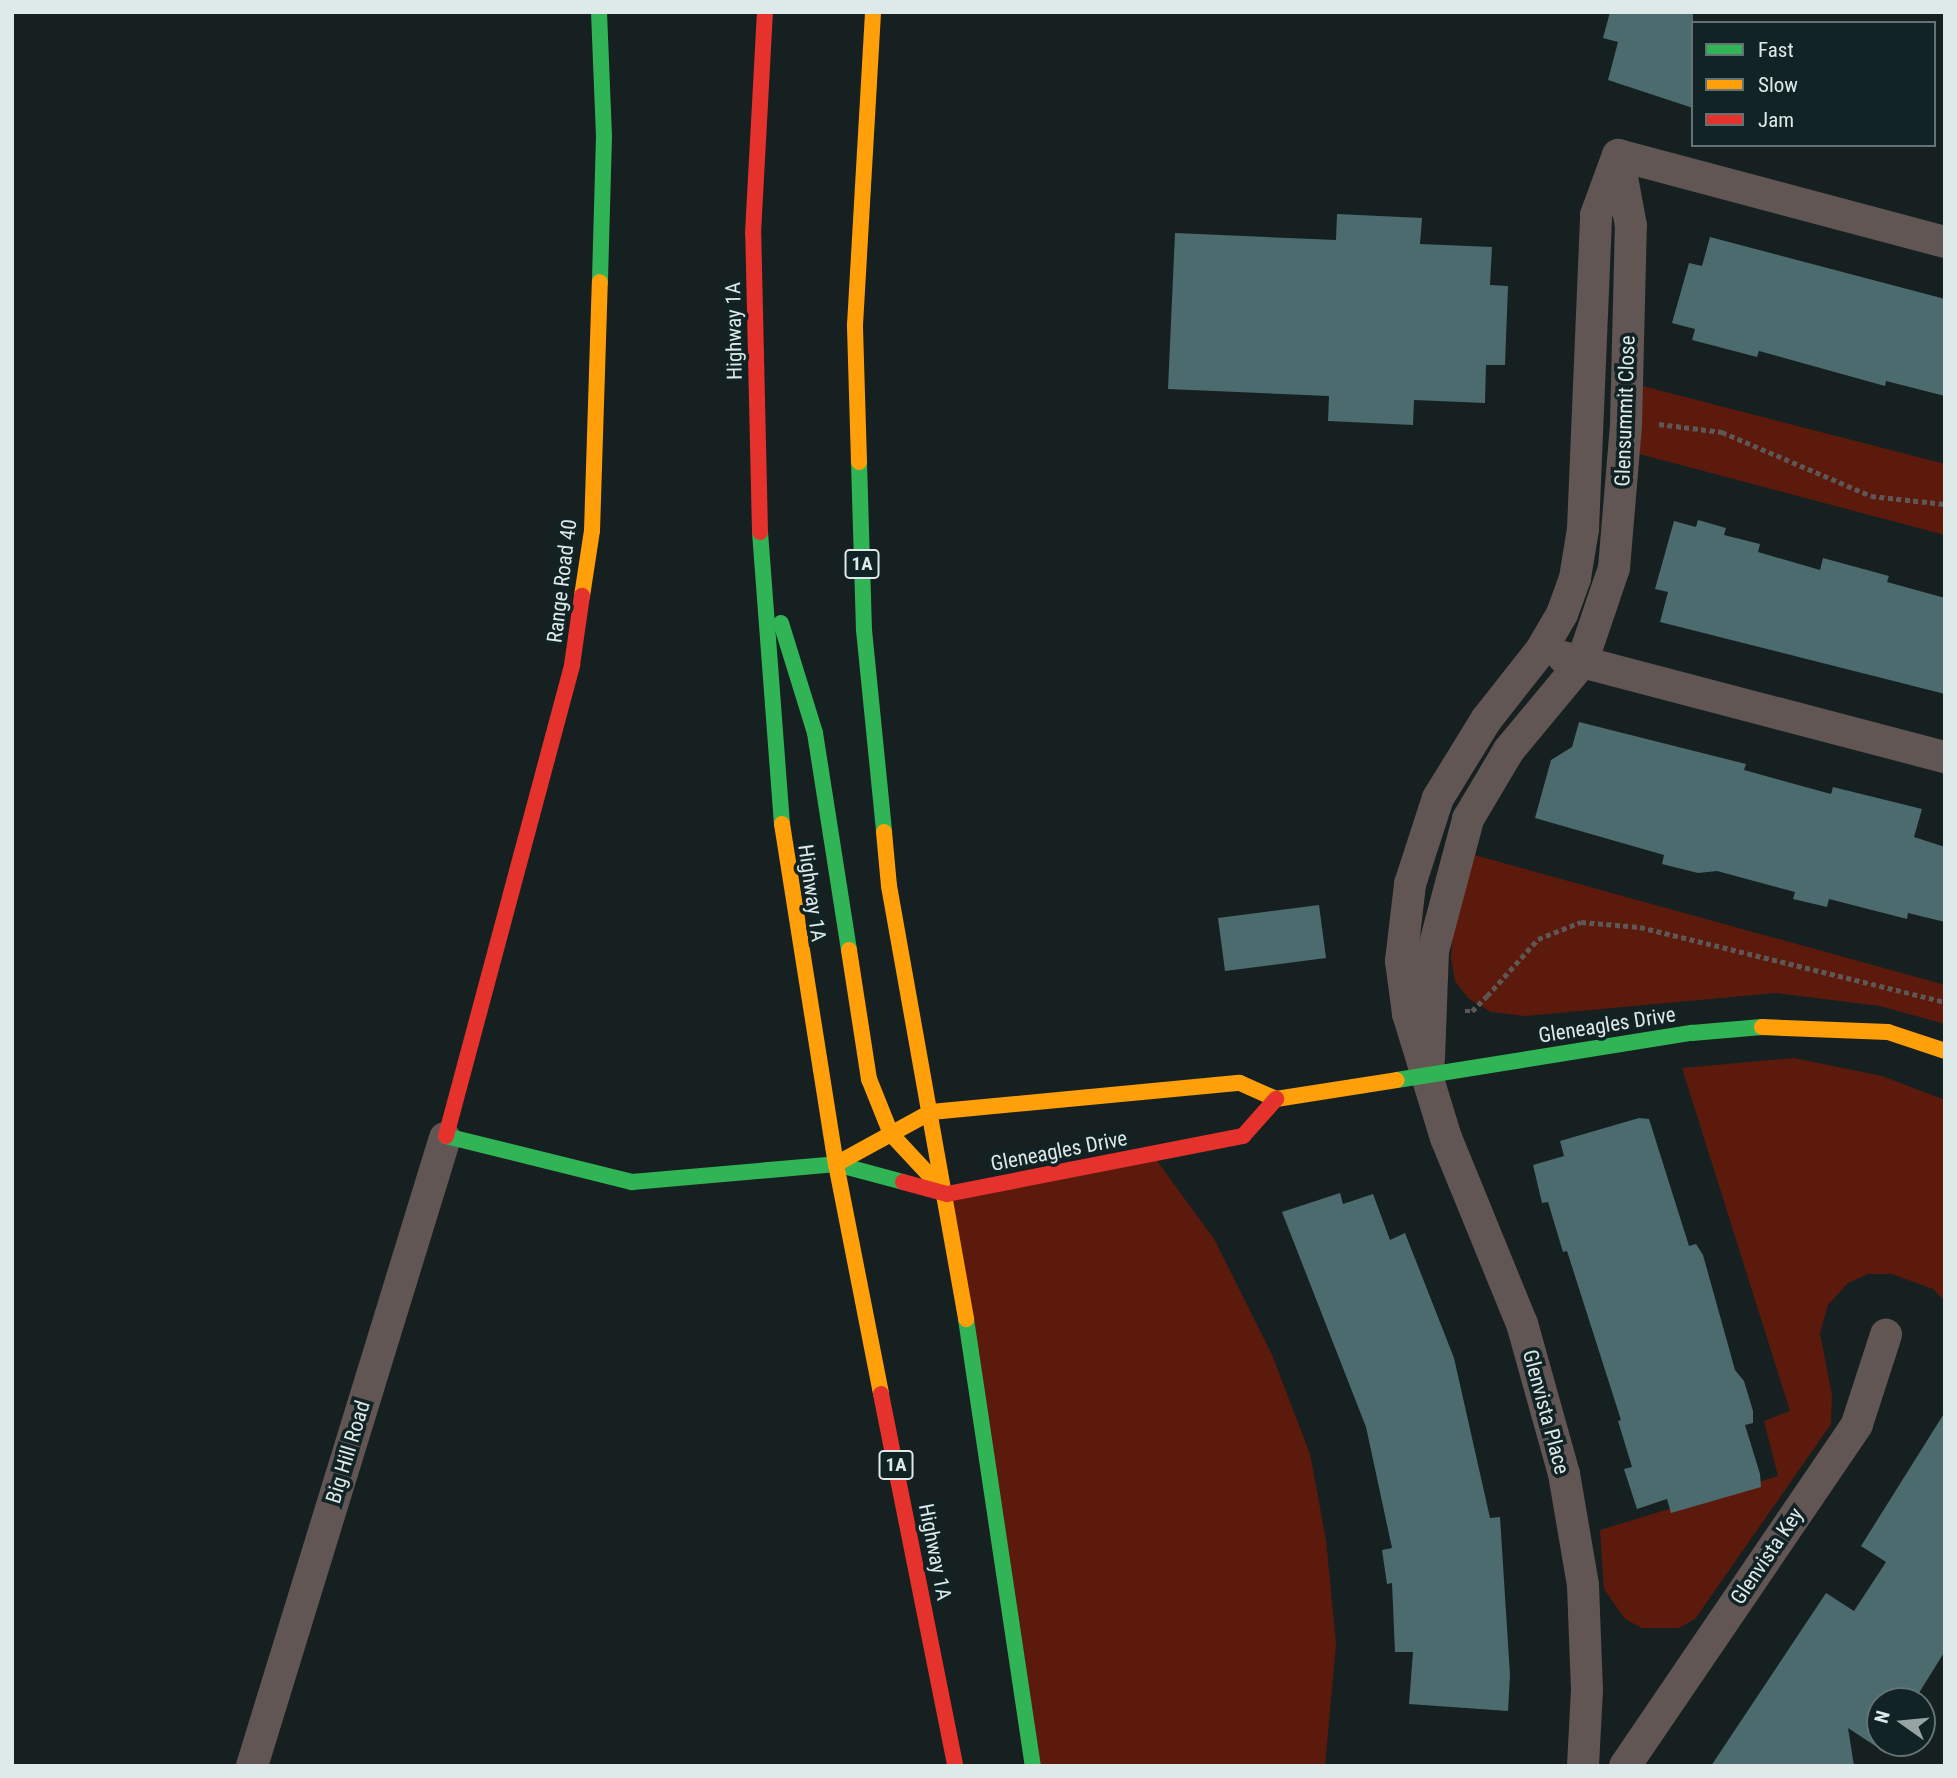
<!DOCTYPE html>
<html>
<head>
<meta charset="utf-8">
<style>
	body { margin:0 }
	#map { position:relative; width:1957px; height:1778px; overflow:hidden; background:#162020; font-family:"Roboto Condensed",sans-serif }
	div>[style] { position:absolute }
	[style*='--x'] { left:calc(var(--x)*1px); top:calc(var(--y)*1px); width:calc(var(--w)*1px); rotate:calc(var(--a)*1deg) }
	.green>* { inset:0; background:#5c1a0d }
	.building>* { inset:0; background:#4c6b6e }
	.path>* { height:4.5px; margin-top:-2.25px; transform-origin:0; background:repeating-linear-gradient(90deg,#5d5856 0 5px,transparent 0 8.5px) }
	.street>* { height:32px; margin:-16px; padding:0 16px; transform-origin:16px; border-radius:16px; background:#615653 }
	.fast>* { height:16px; margin:-8px; padding:0 8px; transform-origin:8px; border-radius:8px; background:#30b455 }
	.slow>* { height:16px; margin:-8px; padding:0 8px; transform-origin:8px; border-radius:8px; background:#ff9f0a }
	.jam>* { height:16px; margin:-8px; padding:0 8px; transform-origin:8px; border-radius:8px; background:#e5322d }
	span { translate:-50% -50%; white-space:nowrap; text-align:center; line-height:1.15; -webkit-text-stroke:7px #112325; paint-order:stroke }
	.shield-label span { padding:2px 5px; background:#112325; border:2px solid; border-radius:5px; -webkit-text-stroke-width:0 }
	.shield-label { font-size:19px; color:#dee9ea; font-weight:700 }
	.street-label { font-size:21px; color:#dee9ea }
	.frame { position:absolute; inset:0; border:14px solid #dee9ea; pointer-events:none }
	.legend { position:absolute; left:1691px; top:21px; width:245px; height:126px; box-sizing:border-box; background:#112325; border:2px solid #637274; margin:0; padding:9px 12px; list-style:none; font-size:21px; color:#dee9ea }
	.legend li { display:flex; align-items:center; gap:14px; height:35px }
	.legend b { width:35px; border:2px solid #637274 }
	.north { position:absolute; left:1866px; top:1687px; width:70px; height:70px; box-sizing:border-box; background:#112325; border:2px solid #637274; border-radius:50%; rotate:285deg; font-size:19px; font-weight:700; line-height:28px; text-align:center; color:#dee9ea }
	.north::after { content:''; display:block; margin:auto; width:24px; height:32px; background:#98a3a3; clip-path:polygon(50% 0,100% 100%,50% 72%,0 100%) }
</style>
</head>
<body>
<div id="map">
	<div class="green">
		<div style="clip-path:polygon(1627px 382px,1945px 464px,1945px 535px,1624px 450px)"></div>
		<div style="clip-path:polygon(1471px 854px,1945px 985px,1945px 1024px,1880px 1006px,1775px 993px,1525px 1016px,1491px 1012px,1468px 998px,1455px 981px,1451px 958px,1454px 916px)"></div>
		<div style="clip-path:polygon(1794px 1058px,1882px 1076px,1945px 1100px,1945px 1301px,1933px 1289px,1892px 1274px,1868px 1274px,1848px 1283px,1828px 1305px,1820px 1333px,1832px 1396px,1831px 1424px,1695px 1619px,1679px 1628px,1642px 1628px,1625px 1619px,1604px 1589px,1600px 1530px,1778px 1476px,1764px 1421px,1790px 1411px,1682px 1068px)"></div>
		<div style="clip-path:polygon(1152px 1154px,1214px 1239px,1272px 1355px,1310px 1454px,1326px 1540px,1336px 1644px,1325px 1766px,1034px 1766px,947px 1194px)"></div>
	</div>
	<div class="building">
		<div style="clip-path:polygon(1610px 12px,1693px 12px,1693px 108px,1608px 80px,1618px 42px,1603px 38px)"></div>
		<div style="clip-path:polygon(1337px 214px,1422px 218px,1420px 244px,1492px 247px,1490px 285px,1508px 286px,1505px 365px,1486px 365px,1485px 403px,1414px 400px,1413px 425px,1328px 421px,1329px 396px,1168px 389px,1175px 233px,1336px 240px)"></div>
		<div style="clip-path:polygon(1710px 237px,1945px 299px,1945px 396px,1886px 381px,1885px 386px,1759px 351px,1757px 357px,1692px 340px,1695px 329px,1672px 323px,1689px 263px,1702px 266px)"></div>
		<div style="clip-path:polygon(1698px 520px,1726px 528px,1724px 535px,1760px 544px,1758px 552px,1820px 570px,1823px 558px,1889px 576px,1887px 582px,1945px 598px,1945px 694px,1660px 622px,1668px 592px,1655px 589px,1674px 521px,1696px 527px)"></div>
		<div style="clip-path:polygon(1579px 722px,1746px 764px,1744px 770px,1831px 794px,1833px 787px,1922px 809px,1914px 837px,1945px 847px,1945px 922px,1908px 913px,1907px 919px,1829px 899px,1827px 907px,1793px 899px,1795px 892px,1717px 871px,1698px 873px,1662px 864px,1664px 855px,1535px 818px,1551px 760px,1572px 747px)"></div>
		<div style="clip-path:polygon(1319px 905px,1326px 958px,1225px 971px,1218px 918px)"></div>
		<div style="clip-path:polygon(1639px 1118px,1649px 1119px,1689px 1246px,1696px 1244px,1703px 1255px,1735px 1370px,1744px 1381px,1753px 1411px,1753px 1423px,1745px 1425px,1760px 1474px,1761px 1487px,1671px 1513px,1667px 1499px,1637px 1509px,1624px 1469px,1632px 1467px,1618px 1421px,1621px 1420px,1567px 1251px,1563px 1252px,1548px 1202px,1542px 1203px,1533px 1165px,1564px 1156px,1560px 1141px)"></div>
		<div style="clip-path:polygon(1340px 1193px,1343px 1204px,1373px 1194px,1390px 1240px,1405px 1233px,1454px 1358px,1490px 1518px,1500px 1517px,1510px 1675px,1508px 1711px,1409px 1704px,1413px 1652px,1395px 1652px,1392px 1583px,1387px 1584px,1382px 1550px,1392px 1548px,1366px 1427px,1282px 1212px)"></div>
		<div style="clip-path:polygon(1945px 1412px,1945px 1651px,1914px 1701px,1880px 1701px,1880px 1743px,1884px 1743px,1880px 1749px,1848px 1728px,1854px 1766px,1711px 1766px,1826px 1593px,1854px 1611px,1886px 1562px,1861px 1546px)"></div>
	</div>
	<div class="path">
		<div style="--x:1659;--y:424;--w:64;--a:7.2"></div>
		<div style="--x:1722;--y:432;--w:162;--a:23.2"></div>
		<div style="--x:1871;--y:496;--w:74;--a:6.2"></div>
		<div style="--x:1465;--y:1011;--w:7;--a:0"></div>
		<div style="--x:1472;--y:1011;--w:21;--a:-45"></div>
		<div style="--x:1487;--y:996;--w:76;--a:-48.2"></div>
		<div style="--x:1538;--y:939;--w:46;--a:-21.6"></div>
		<div style="--x:1581;--y:922;--w:59;--a:4.8"></div>
		<div style="--x:1640;--y:927;--w:314;--a:13.8"></div>
	</div>
	<div class="street">
		<div style="--x:1618;--y:155;--w:338;--a:14.9"></div>
		<div style="--x:1563;--y:657;--w:395;--a:14.7"></div>
		<div style="--x:1429;--y:1059;--w:108;--a:-87.9"></div>
		<div style="--x:1433;--y:951;--w:137;--a:-75.1"></div>
		<div style="--x:1468;--y:819;--w:80;--a:-59.3"></div>
		<div style="--x:1509;--y:750;--w:114;--a:-50.3"></div>
		<div style="--x:1582;--y:662;--w:99;--a:-71.2"></div>
		<div style="--x:1614;--y:568;--w:144;--a:-85.2"></div>
		<div style="--x:1626;--y:424;--w:198;--a:-88.6"></div>
		<div style="--x:1631;--y:226;--w:71;--a:-100.5"></div>
		<div style="--x:252;--y:1766;--w:657;--a:-72.92"></div>
		<div style="--x:1583;--y:1766;--w:76;--a:-87"></div>
		<div style="--x:1587;--y:1690;--w:105;--a:-92.2"></div>
		<div style="--x:1583;--y:1585;--w:113;--a:-99.7"></div>
		<div style="--x:1564;--y:1474;--w:156;--a:-105.6"></div>
		<div style="--x:1522;--y:1324;--w:201;--a:-112.2"></div>
		<div style="--x:1446;--y:1138;--w:130;--a:-107"></div>
		<div style="--x:1408;--y:1014;--w:53;--a:-97.5"></div>
		<div style="--x:1401;--y:961;--w:78;--a:-83.3"></div>
		<div style="--x:1410;--y:884;--w:90;--a:-72"></div>
		<div style="--x:1438;--y:798;--w:92;--a:-58.4"></div>
		<div style="--x:1486;--y:720;--w:89;--a:-51.8"></div>
		<div style="--x:1541;--y:650;--w:42;--a:-59.7"></div>
		<div style="--x:1562;--y:614;--w:38;--a:-70"></div>
		<div style="--x:1575;--y:578;--w:50;--a:-80.7"></div>
		<div style="--x:1583;--y:529;--w:314;--a:-87.6"></div>
		<div style="--x:1596;--y:215;--w:64;--a:-69.9"></div>
		<div style="--x:1625;--y:1766;--w:413;--a:-55.8"></div>
		<div style="--x:1857;--y:1424;--w:94;--a:-72"></div>
	</div>
	<div class="fast">
		<div style="--x:599;--y:12;--w:124;--a:87.7"></div>
		<div style="--x:604;--y:136;--w:146;--a:91.6"></div>
		<div style="--x:859;--y:462;--w:168;--a:88.3"></div>
		<div style="--x:864;--y:630;--w:203;--a:84.3"></div>
		<div style="--x:760;--y:532;--w:293;--a:85.7"></div>
		<div style="--x:781;--y:623;--w:115;--a:72.8"></div>
		<div style="--x:815;--y:733;--w:220;--a:81.1"></div>
		<div style="--x:1397;--y:1080;--w:299;--a:-9.1"></div>
		<div style="--x:1692;--y:1033;--w:70;--a:-4.9"></div>
		<div style="--x:446;--y:1136;--w:192;--a:13.9"></div>
		<div style="--x:632;--y:1182;--w:205;--a:-5"></div>
		<div style="--x:836;--y:1164;--w:69;--a:15"></div>
		<div style="--x:966;--y:1319;--w:452;--a:81.5"></div>
	</div>
	<div class="slow">
		<div style="--x:859;--y:462;--w:137;--a:-91.7"></div>
		<div style="--x:855;--y:325;--w:314;--a:-86.7"></div>
		<div style="--x:582;--y:596;--w:66;--a:-81.3"></div>
		<div style="--x:592;--y:531;--w:249;--a:-88.2"></div>
		<div style="--x:782;--y:824;--w:344;--a:81"></div>
		<div style="--x:836;--y:1164;--w:234;--a:78.9"></div>
		<div style="--x:884;--y:832;--w:54;--a:84.7"></div>
		<div style="--x:889;--y:886;--w:440;--a:79.9"></div>
		<div style="--x:849;--y:950;--w:131;--a:81.2"></div>
		<div style="--x:869;--y:1079;--w:59;--a:68.2"></div>
		<div style="--x:891;--y:1134;--w:82;--a:47"></div>
		<div style="--x:1762;--y:1027;--w:126;--a:2.3"></div>
		<div style="--x:1888;--y:1032;--w:60;--a:18.4"></div>
		<div style="--x:836;--y:1164;--w:108;--a:-28.7"></div>
		<div style="--x:931;--y:1112;--w:310;--a:-5.4"></div>
		<div style="--x:1240;--y:1083;--w:39;--a:24"></div>
		<div style="--x:1276;--y:1099;--w:122;--a:-8.9"></div>
	</div>
	<div class="jam">
		<div style="--x:760;--y:532;--w:299;--a:-91.3"></div>
		<div style="--x:753;--y:233;--w:221;--a:-86.9"></div>
		<div style="--x:446;--y:1136;--w:488;--a:-75"></div>
		<div style="--x:572;--y:665;--w:70;--a:-81.8"></div>
		<div style="--x:903;--y:1182;--w:46;--a:15.3"></div>
		<div style="--x:947;--y:1194;--w:302;--a:-11.1"></div>
		<div style="--x:1243;--y:1136;--w:50;--a:-48.3"></div>
		<div style="--x:881;--y:1394;--w:379;--a:78.7"></div>
	</div>
	<div class="shield-label">
		<span style="left:862px;top:564px">1A</span>
		<span style="left:896px;top:1465px">1A</span>
	</div>
	<div class="street-label">
		<span style="left:734px;top:331px;rotate:-91deg">Highway 1A</span>
		<span style="left:1625px;top:411px;rotate:-88deg">Glensummit Close</span>
		<span style="left:562px;top:581px;rotate:-83deg">Range Road 40</span>
		<span style="left:812px;top:893px;rotate:82deg">Highway 1A</span>
		<span style="left:1607px;top:1025px;rotate:-9deg">Gleneagles Drive</span>
		<span style="left:1059px;top:1151px;rotate:-11deg">Gleneagles Drive</span>
		<span style="left:1546px;top:1412px;rotate:75deg">Glenvista Place</span>
		<span style="left:348px;top:1452px;rotate:-73deg">Big Hill Road</span>
		<span style="left:935px;top:1552px;rotate:79deg">Highway 1A</span>
		<span style="left:1767px;top:1556px;rotate:-56deg">Glenvista Key</span>
	</div>
	<div class="frame"></div>
	<ul class="legend">
	<li><b style="height:9px;background:#30b455"></b>Fast</li>
	<li><b style="height:9px;background:#ff9f0a"></b>Slow</li>
	<li><b style="height:9px;background:#e5322d"></b>Jam</li>
	</ul>
	<div class="north">N</div>
</div>
</body>
</html>
